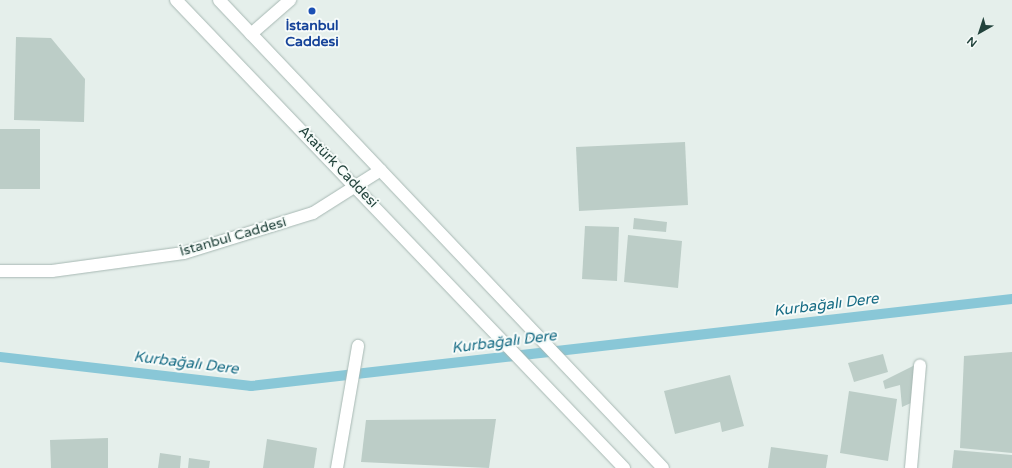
<!DOCTYPE html>
<html>
<head>
<meta charset="utf-8">
<style>
	body { margin:0 }
	#map { position:relative; width:1012px; height:468px; overflow:hidden; background:#e5efeb; font-family:"Varela Round",sans-serif }
	div>[style] { position:absolute }
	[style*='--x'] { left:calc(var(--x)*1px); top:calc(var(--y)*1px); width:calc(var(--w)*1px); rotate:calc(var(--a)*1deg) }
	.stream>* { height:10px; margin:-5px; padding:0 5px; transform-origin:5px; border-radius:5px; background:#89c7d7 }
	.building>* { inset:0; background:#bccdc7 }
	.roads { filter:drop-shadow(0 0 1px #a7b8b3) drop-shadow(0 0 1px #a7b8b3) }
	.street>* { height:12px; margin:-6px; padding:0 6px; transform-origin:6px; border-radius:6px; background:#fff }
	.secondary>* { height:12px; margin:-6px; padding:0 6px; transform-origin:6px; border-radius:6px; background:#fff }
	.dots>* { width:11px; height:11px; translate:-50% -50%; box-sizing:border-box; border:2px solid #f6fbf9; border-radius:50% }
	span { translate:-50% -50%; white-space:nowrap; text-align:center; line-height:1.15; -webkit-text-stroke:4px #f6fbf9; paint-order:stroke }
	.transit-label { font-size:14px; color:#164399; font-weight:700 }
	.street-label { font-size:14px; color:#22433c }
	.water-label { font-size:15px; color:#166b84; font-style:italic }
	.north { position:absolute; left:960px; top:12px; width:40px; height:40px; -webkit-text-stroke:3px #f6fbf9; paint-order:stroke; rotate:219deg; font-size:11px; font-weight:700; line-height:16px; text-align:center; color:#22433c }
	.north::after { content:''; display:block; margin:auto; width:14px; height:18px; background:#22433c; clip-path:polygon(50% 0,100% 100%,50% 72%,0 100%) }
</style>
</head>
<body>
<div id="map">
	<div class="stream">
		<div style="--x:0;--y:357;--w:253;--a:6.6"></div>
		<div style="--x:251;--y:386;--w:766;--a:-6.52"></div>
	</div>
	<div class="building">
		<div style="clip-path:polygon(16px 37px,51px 38px,85px 79px,84px 122px,14px 120px)"></div>
		<div style="clip-path:polygon(0 129px,40px 129px,40px 189px,0 189px)"></div>
		<div style="clip-path:polygon(685px 142px,688px 205px,579px 211px,576px 147px)"></div>
		<div style="clip-path:polygon(634px 218px,667px 222px,666px 232px,633px 229px)"></div>
		<div style="clip-path:polygon(585px 226px,619px 227px,617px 281px,582px 279px)"></div>
		<div style="clip-path:polygon(628px 235px,682px 241px,678px 288px,624px 282px)"></div>
		<div style="clip-path:polygon(1012px 352px,1012px 453px,960px 448px,964px 356px)"></div>
		<div style="clip-path:polygon(883px 354px,888px 372px,854px 382px,848px 363px)"></div>
		<div style="clip-path:polygon(915px 365px,911px 403px,902px 407px,900px 385px,885px 389px,883px 381px)"></div>
		<div style="clip-path:polygon(730px 375px,744px 426px,722px 432px,720px 422px,675px 434px,664px 391px)"></div>
		<div style="clip-path:polygon(849px 391px,897px 399px,888px 461px,840px 453px)"></div>
		<div style="clip-path:polygon(496px 419px,489px 468px,361px 462px,366px 420px)"></div>
		<div style="clip-path:polygon(108px 438px,108px 468px,51px 468px,50px 440px)"></div>
		<div style="clip-path:polygon(267px 439px,317px 448px,314px 468px,263px 468px)"></div>
		<div style="clip-path:polygon(771px 447px,828px 455px,826px 468px,768px 468px)"></div>
		<div style="clip-path:polygon(954px 450px,1012px 455px,1012px 468px,952px 468px)"></div>
		<div style="clip-path:polygon(160px 453px,181px 456px,180px 468px,158px 468px)"></div>
		<div style="clip-path:polygon(189px 458px,210px 461px,209px 468px,188px 468px)"></div>
	</div>
	<div class="roads">
		<div class="street">
			<div style="--x:251;--y:34;--w:52;--a:-41.1"></div>
			<div style="--x:337;--y:468;--w:124;--a:-80.2"></div>
			<div style="--x:911;--y:468;--w:103;--a:-85"></div>
		</div>
		<div class="secondary">
			<div style="--x:176;--y:0;--w:648;--a:46.25"></div>
			<div style="--x:219;--y:0;--w:645;--a:46.51"></div>
			<div style="--x:0;--y:271;--w:52;--a:0"></div>
			<div style="--x:52;--y:271;--w:133;--a:-7.8"></div>
			<div style="--x:184;--y:253;--w:135;--a:-17.2"></div>
			<div style="--x:313;--y:213;--w:80;--a:-32.3"></div>
		</div>
	</div>
	<div class="dots">
		<div style="left:312px;top:11px;background:#1a4fb4"></div>
	</div>
	<div class="transit-label">
		<span style="left:312px;top:34px">İstanbul<br>Caddesi̇</span>
	</div>
	<div class="street-label">
		<span style="left:338px;top:167px;rotate:46deg">Atatürk Caddesi</span>
		<span style="left:233px;top:237px;rotate:-16deg">İstanbul Caddesi</span>
	</div>
	<div class="water-label">
		<span style="left:826px;top:305px;rotate:-7deg">Kurbağalı Dere</span>
		<span style="left:504px;top:342px;rotate:-7deg">Kurbağalı Dere</span>
		<span style="left:186px;top:363px;rotate:7deg">Kurbağalı Dere</span>
	</div>
	<div class="north">N</div>
</div>
</body>
</html>
